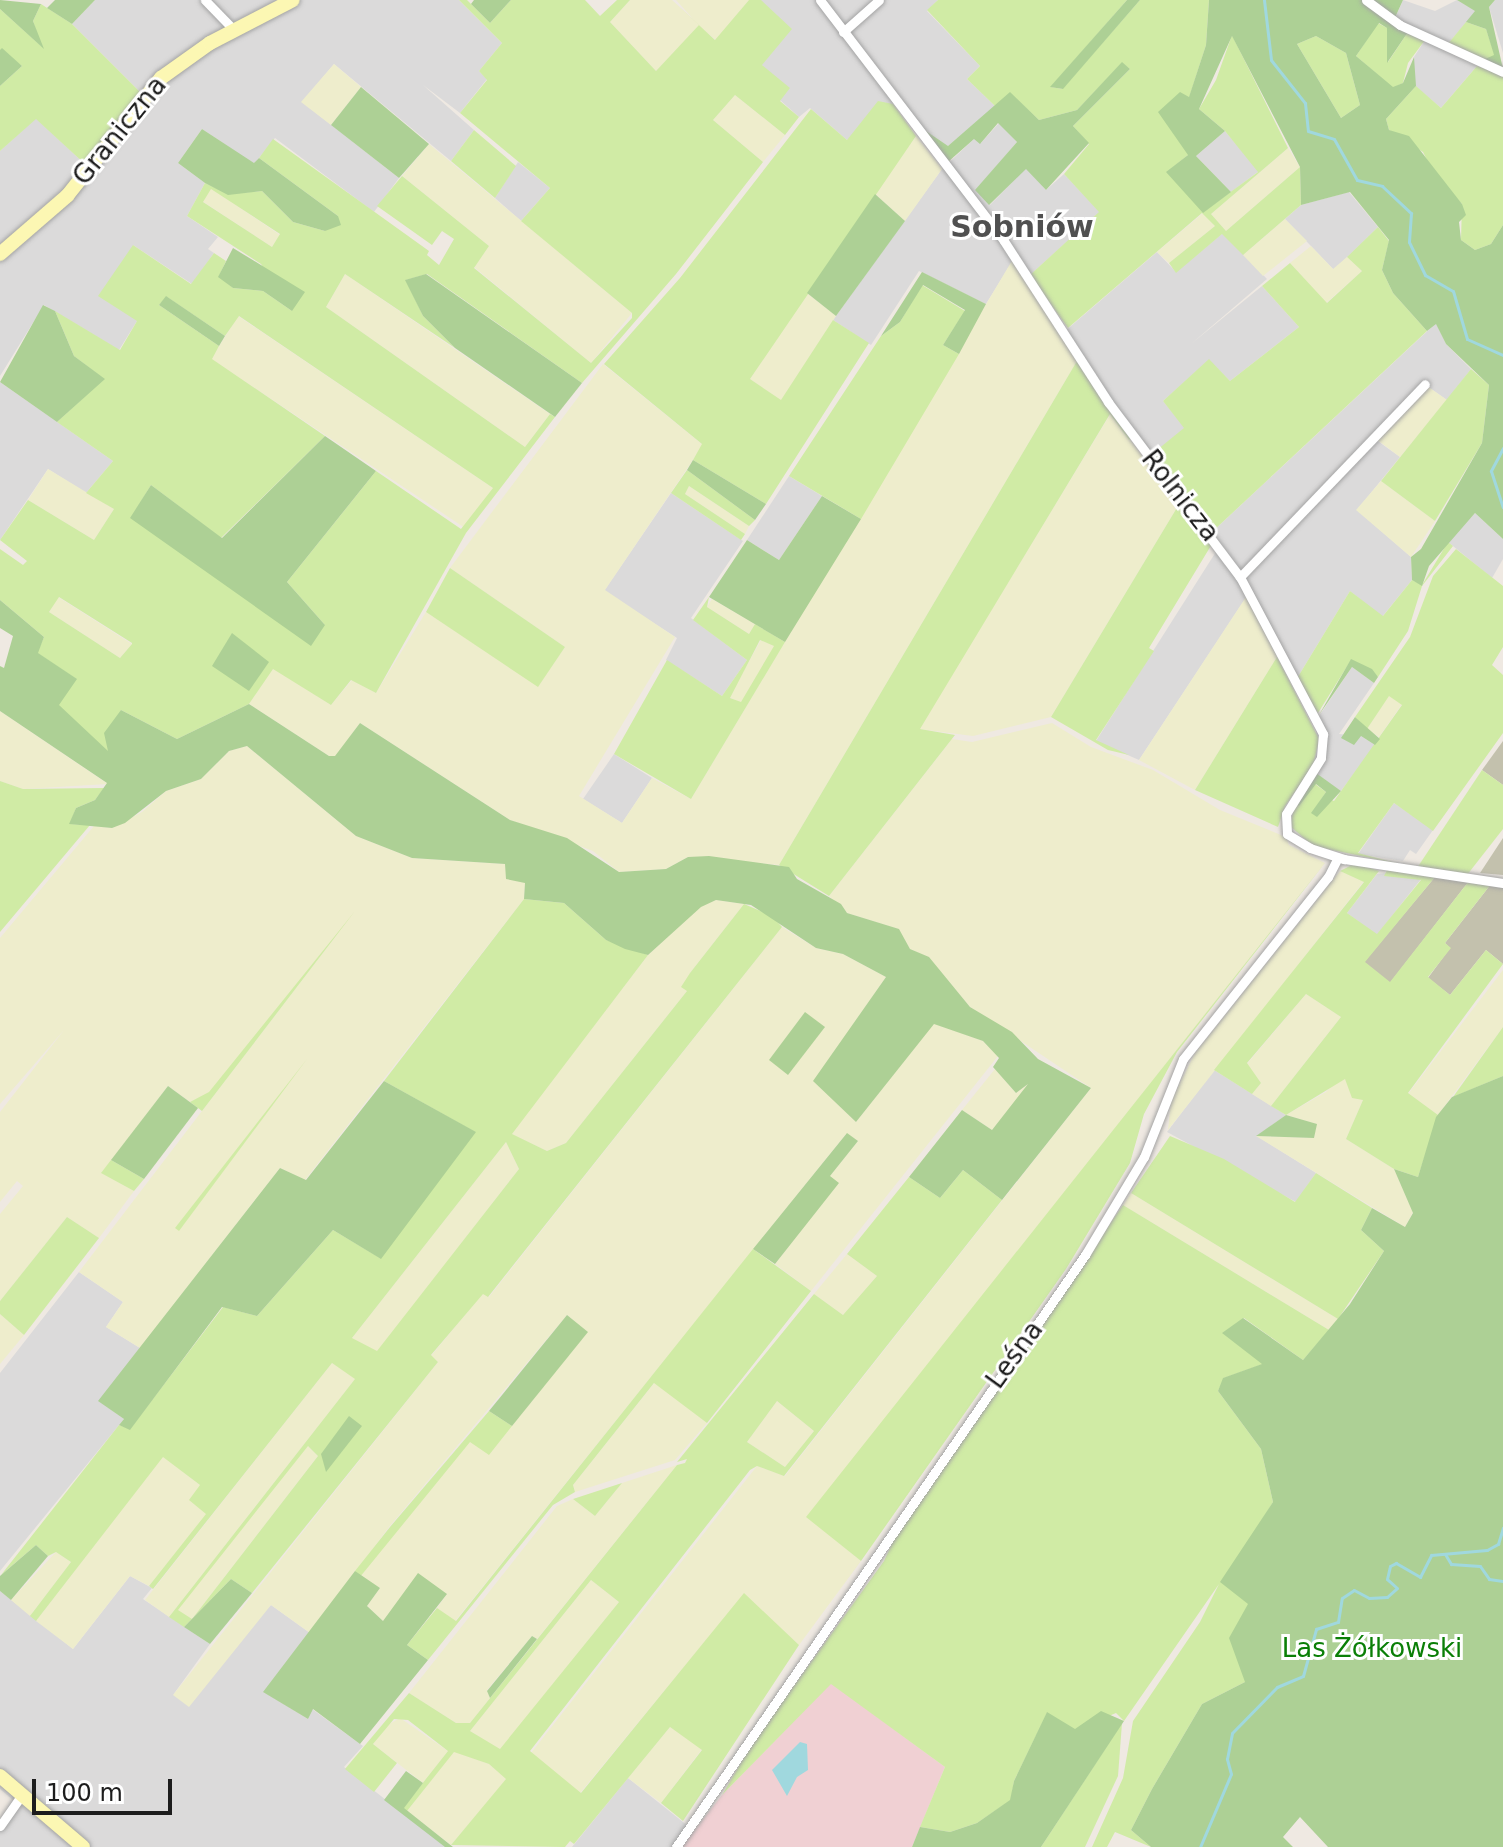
<!DOCTYPE html>
<html>
<head>
<meta charset="utf-8">
<style>
	body { margin:0 }
	#map { position:relative; width:1503px; height:1847px; overflow:hidden; background:#efe9e2; font-family:"DejaVu Sans",sans-serif }
	div>[style] { position:absolute }
	[style*='--x'] { left:calc(var(--x)*1px); top:calc(var(--y)*1px); width:calc(var(--w)*1px); rotate:calc(var(--a)*1deg) }
	.residential>* { inset:0; background:#dbdada }
	.commercial>* { inset:0; background:#f0d0d3 }
	.construction>* { inset:0; background:#c3c1ad }
	.farmland>* { inset:0; background:#eeedcc }
	.grass>* { inset:0; background:#d0eba5 }
	.forest>* { inset:0; background:#add095 }
	.water>* { inset:0; background:#a0d8de }
	.stream>* { height:3px; margin:-1.5px; padding:0 1.5px; transform-origin:1.5px; border-radius:1.5px; background:#a0d8de }
	.roads { filter:drop-shadow(0 0 2px #a4a4a4) drop-shadow(0 0 2px #a4a4a4) }
	.street>* { height:9px; margin:-4.5px; padding:0 4.5px; transform-origin:4.5px; border-radius:4.5px; background:#fff }
	.secondary>* { height:14px; margin:-7px; padding:0 7px; transform-origin:7px; border-radius:7px; background:#fcf7b3 }
	span { translate:-50% -50%; white-space:nowrap; text-align:center; line-height:1.15; -webkit-text-stroke:6px #fff; paint-order:stroke }
	.street-label { font-size:26px; color:#1d1d1d }
	.park-label { font-size:26px; color:#0b7f07 }
	.quarter-label { font-size:30px; color:#505050; font-weight:700 }
	.scale { position:absolute; left:32px; top:1779px; width:140px; height:36px; box-sizing:border-box; border:4px solid #1d1d1d; border-top:0; padding-left:10px; font-size:24px; line-height:28px; white-space:nowrap; color:#1d1d1d; -webkit-text-stroke:6px #fff; paint-order:stroke }
</style>
</head>
<body>
<div id="map">
	<div class="residential">
		<div style="clip-path:polygon(95px 0,459px 0,502px 43px,479px 71px,487px 79px,460px 113px,423px 85px,474px 130px,451px 161px,334px 64px,302px 102px,399px 178px,374px 212px,275px 138px,254px 164px,202px 129px,178px 163px,205px 183px,187px 216px,218px 237px,208px 249px,214px 253px,192px 284px,133px 245px,137px 321px,119px 350px,44px 305px,0 376px,0 151px,36px 118px,90px 169px,143px 95px,72px 24px)"></div>
		<div style="clip-path:polygon(761px 0,938px 0,927px 11px,980px 66px,967px 79px,995px 106px,947px 147px,923px 129px,901px 98px,847px 140px,810px 108px,799px 117px,780px 100px,762px 65px)"></div>
		<div style="clip-path:polygon(1403px 0,1435px 11px,1457px 0,1476px 11px,1447px 45px,1395px 18px)"></div>
		<div style="clip-path:polygon(1495px 0,1503px 0,1503px 53px,1489px 7px)"></div>
		<div style="clip-path:polygon(1425px 40px,1477px 66px,1441px 108px,1414px 85px,1414px 57px)"></div>
		<div style="clip-path:polygon(999px 123px,1017px 142px,976px 190px,990px 205px,1026px 168px,1046px 190px,1064px 174px,1100px 212px,1030px 275px,1015px 257px,986px 304px,919px 271px,871px 345px,833px 320px,942px 169px,975px 138px,981px 143px)"></div>
		<div style="clip-path:polygon(1225px 131px,1259px 171px,1231px 192px,1196px 156px)"></div>
		<div style="clip-path:polygon(518px 162px,550px 188px,521px 221px,495px 198px)"></div>
		<div style="clip-path:polygon(1349px 192px,1378px 227px,1334px 270px,1285px 219px,1301px 205px)"></div>
		<div style="clip-path:polygon(1223px 233px,1267px 279px,1191px 344px,1262px 286px,1299px 327px,1230px 381px,1209px 360px,1163px 401px,1185px 428px,1149px 457px,1064px 332px,1157px 252px,1176px 272px)"></div>
		<div style="clip-path:polygon(1436px 323px,1446px 344px,1471px 369px,1447px 400px,1427px 386px,1375px 439px,1400px 457px,1357px 510px,1411px 557px,1412px 580px,1382px 617px,1350px 591px,1296px 680px,1249px 593px,1139px 760px,1096px 741px,1219px 547px,1210px 534px)"></div>
		<div style="clip-path:polygon(0 382px,113px 461px,86px 493px,48px 469px,0 540px)"></div>
		<div style="clip-path:polygon(789px 476px,822px 496px,779px 560px,747px 540px)"></div>
		<div style="clip-path:polygon(671px 493px,743px 541px,691px 618px,747px 660px,722px 696px,666px 660px,677px 638px,604px 591px)"></div>
		<div style="clip-path:polygon(1475px 513px,1503px 539px,1503px 559px,1492px 578px,1448px 542px)"></div>
		<div style="clip-path:polygon(1352px 667px,1374px 683px,1339px 734px,1361px 736px,1375px 745px,1341px 791px,1313px 773px,1317px 719px)"></div>
		<div style="clip-path:polygon(614px 754px,652px 778px,622px 823px,583px 799px)"></div>
		<div style="clip-path:polygon(1394px 803px,1433px 830px,1416px 854px,1410px 850px,1403px 861px,1358px 854px)"></div>
		<div style="clip-path:polygon(1387px 873px,1421px 879px,1377px 935px,1347px 913px,1377px 874px)"></div>
		<div style="clip-path:polygon(1214px 1070px,1286px 1115px,1257px 1136px,1316px 1173px,1296px 1202px,1167px 1132px)"></div>
		<div style="clip-path:polygon(79px 1272px,123px 1302px,106px 1327px,140px 1348px,99px 1401px,124px 1419px,0 1571px,0 1373px)"></div>
		<div style="clip-path:polygon(130px 1576px,152px 1588px,143px 1599px,210px 1644px,173px 1695px,271px 1605px,310px 1633px,264px 1692px,308px 1719px,312px 1709px,363px 1746px,344px 1767px,446px 1847px,0 1847px,0 1819px,13px 1800px,0 1789px,0 1591px,73px 1649px)"></div>
		<div style="clip-path:polygon(628px 1778px,693px 1830px,681px 1847px,572px 1847px)"></div>
	</div>
	<div class="commercial">
		<div style="clip-path:polygon(831px 1683px,945px 1767px,912px 1847px,681px 1847px,722px 1795px)"></div>
	</div>
	<div class="construction">
		<div style="clip-path:polygon(1503px 741px,1503px 785px,1482px 770px)"></div>
		<div style="clip-path:polygon(1503px 838px,1503px 875px,1480px 873px)"></div>
		<div style="clip-path:polygon(1435px 877px,1469px 881px,1390px 983px,1364px 962px)"></div>
		<div style="clip-path:polygon(1491px 884px,1503px 885px,1503px 964px,1486px 950px,1450px 995px,1428px 978px,1450px 948px,1445px 943px)"></div>
	</div>
	<div class="farmland">
		<div style="clip-path:polygon(630px 0,672px 0,693px 19px,676px 0,749px 0,716px 40px,699px 26px,656px 71px,610px 22px)"></div>
		<div style="clip-path:polygon(334px 64px,361px 87px,331px 125px,301px 102px)"></div>
		<div style="clip-path:polygon(735px 95px,785px 135px,763px 162px,713px 120px)"></div>
		<div style="clip-path:polygon(916px 136px,942px 169px,905px 221px,875px 194px)"></div>
		<div style="clip-path:polygon(429px 144px,632px 313px,591px 363px,474px 267px,489px 246px,402px 176px)"></div>
		<div style="clip-path:polygon(1288px 148px,1300px 167px,1226px 231px,1211px 214px)"></div>
		<div style="clip-path:polygon(211px 188px,280px 235px,272px 247px,202px 201px)"></div>
		<div style="clip-path:polygon(1203px 213px,1215px 226px,1169px 263px,1157px 252px)"></div>
		<div style="clip-path:polygon(1285px 219px,1307px 241px,1263px 276px,1243px 255px)"></div>
		<div style="clip-path:polygon(1311px 246px,1333px 269px,1347px 257px,1362px 271px,1326px 303px,1290px 263px)"></div>
		<div style="clip-path:polygon(1013px 259px,1077px 361px,779px 865px,688px 857px,666px 869px,619px 872px,593px 851px,510px 820px,360px 723px,335px 757px,329px 756px,249px 704px,273px 668px,331px 705px,352px 680px,376px 693px,426px 612px,538px 686px,565px 647px,450px 568px,603px 364px,703px 445px,605px 590px,675px 637px,579px 796px,622px 823px,652px 778px,691px 799px)"></div>
		<div style="clip-path:polygon(345px 274px,550px 414px,525px 447px,326px 307px)"></div>
		<div style="clip-path:polygon(807px 293px,836px 316px,781px 401px,750px 379px)"></div>
		<div style="clip-path:polygon(238px 316px,493px 488px,465px 528px,211px 359px)"></div>
		<div style="clip-path:polygon(1427px 386px,1447px 400px,1400px 457px,1376px 439px)"></div>
		<div style="clip-path:polygon(1111px 413px,1178px 506px,1051px 717px,973px 736px,919px 729px)"></div>
		<div style="clip-path:polygon(48px 469px,114px 509px,94px 540px,28px 500px)"></div>
		<div style="clip-path:polygon(1381px 481px,1435px 521px,1411px 557px,1356px 510px)"></div>
		<div style="clip-path:polygon(689px 486px,749px 526px,745px 534px,685px 494px)"></div>
		<div style="clip-path:polygon(58px 597px,132px 644px,120px 658px,49px 612px)"></div>
		<div style="clip-path:polygon(1246px 597px,1277px 657px,1195px 790px,1139px 760px)"></div>
		<div style="clip-path:polygon(712px 599px,755px 624px,749px 634px,707px 607px)"></div>
		<div style="clip-path:polygon(761px 640px,775px 646px,741px 703px,729px 697px)"></div>
		<div style="clip-path:polygon(1389px 695px,1402px 704px,1379px 737px,1367px 729px)"></div>
		<div style="clip-path:polygon(0 711px,108px 784px,23px 789px,0 781px)"></div>
		<div style="clip-path:polygon(1052px 723px,1091px 747px,1153px 770px,1220px 810px,1286px 837px,1289px 845px,1325px 863px,807px 1517px,861px 1561px,799px 1645px,744px 1594px,580px 1793px,531px 1753px,757px 1466px,785px 1476px,1091px 1088px,970px 1007px,929px 958px,910px 949px,898px 929px,847px 913px,829px 896px,952px 739px,972px 742px)"></div>
		<div style="clip-path:polygon(247px 746px,356px 836px,412px 858px,505px 864px,525px 883px,524px 899px,305px 1180px,280px 1168px,140px 1348px,106px 1327px,123px 1302px,79px 1272px,338px 933px,209px 1093px,190px 1102px,168px 1086px,102px 1173px,134px 1191px,99px 1238px,67px 1217px,0 1301px,0 1214px,23px 1186px,17px 1181px,0 1202px,0 1112px,64px 1030px,0 1104px,0 938px,94px 826px,112px 828px,142px 812px,166px 791px,201px 779px,229px 751px)"></div>
		<div style="clip-path:polygon(1340px 871px,1364px 881px,1168px 1130px,1171px 1101px,1195px 1053px)"></div>
		<div style="clip-path:polygon(716px 900px,744px 904px,690px 973px,687px 991px,566px 1143px,547px 1151px,511px 1134px,648px 955px,701px 906px)"></div>
		<div style="clip-path:polygon(782px 927px,816px 948px,843px 954px,886px 977px,814px 1081px,856px 1122px,934px 1023px,983px 1041px,998px 1056px,811px 1291px,775px 1264px,838px 1183px,829px 1177px,858px 1141px,846px 1134px,455px 1621px,437px 1608px,447px 1594px,383px 1621px,367px 1606px,380px 1588px,360px 1577px,444px 1468px,470px 1441px,489px 1454px,587px 1332px,567px 1315px,389px 1527px,310px 1633px,271px 1605px,189px 1707px,173px 1695px,438px 1362px,431px 1356px,483px 1293px,489px 1297px)"></div>
		<div style="clip-path:polygon(1503px 970px,1503px 1027px,1438px 1115px,1408px 1094px)"></div>
		<div style="clip-path:polygon(1306px 994px,1341px 1017px,1271px 1106px,1252px 1094px,1261px 1083px,1247px 1064px)"></div>
		<div style="clip-path:polygon(995px 1069px,1016px 1093px,1031px 1082px,992px 1130px,962px 1110px)"></div>
		<div style="clip-path:polygon(1338px 1079px,1346px 1079px,1363px 1100px,1346px 1139px,1394px 1169px,1413px 1212px,1405px 1227px,1256px 1136px,1314px 1138px,1316px 1124px,1286px 1115px,1326px 1092px)"></div>
		<div style="clip-path:polygon(506px 1142px,519px 1169px,377px 1352px,352px 1338px)"></div>
		<div style="clip-path:polygon(1131px 1193px,1338px 1319px,1329px 1330px,1123px 1205px)"></div>
		<div style="clip-path:polygon(847px 1254px,877px 1276px,843px 1315px,814px 1294px)"></div>
		<div style="clip-path:polygon(0 1314px,24px 1335px,0 1364px)"></div>
		<div style="clip-path:polygon(332px 1363px,356px 1378px,169px 1617px,145px 1600px)"></div>
		<div style="clip-path:polygon(655px 1382px,707px 1423px,675px 1460px,575px 1492px,573px 1485px)"></div>
		<div style="clip-path:polygon(777px 1401px,814px 1431px,785px 1467px,747px 1442px)"></div>
		<div style="clip-path:polygon(307px 1445px,318px 1456px,192px 1619px,177px 1610px)"></div>
		<div style="clip-path:polygon(163px 1456px,201px 1486px,207px 1514px,149px 1586px,130px 1576px,73px 1649px,36px 1621px)"></div>
		<div style="clip-path:polygon(677px 1465px,537px 1639px,532px 1636px,487px 1690px,490px 1698px,470px 1723px,456px 1723px,409px 1693px,557px 1506px,573px 1499px,595px 1516px,622px 1483px)"></div>
		<div style="clip-path:polygon(56px 1552px,71px 1562px,30px 1616px,11px 1600px)"></div>
		<div style="clip-path:polygon(591px 1580px,619px 1602px,500px 1750px,470px 1731px)"></div>
		<div style="clip-path:polygon(400px 1718px,448px 1751px,423px 1783px,373px 1744px,386px 1726px)"></div>
		<div style="clip-path:polygon(670px 1727px,702px 1749px,661px 1803px,628px 1778px)"></div>
		<div style="clip-path:polygon(454px 1751px,489px 1764px,507px 1779px,451px 1845px,407px 1811px)"></div>
	</div>
	<div class="grass">
		<div style="clip-path:polygon(evenodd,459px 0,467px 0,490px 23px,511px 0,585px 0,600px 16px,617px 0,630px 0,610px 22px,656px 71px,699px 25px,672px 0,715px 40px,749px 0,761px 0,792px 29px,762px 65px,790px 88px,780px 101px,799px 117px,785px 135px,735px 95px,713px 120px,763px 162px,676px 274px,582px 383px,427px 274px,406px 280px,423px 316px,455px 348px,345px 274px,326px 307px,525px 447px,550px 414px,555px 417px,466px 533px,376px 693px,351px 680px,331px 705px,273px 669px,249px 704px,177px 739px,121px 710px,109px 753px,58px 705px,76px 679px,37px 653px,44px 637px,0 600px,0 549px,23px 565px,27px 561px,0 540px,28px 500px,94px 540px,114px 509px,86px 493px,113px 461px,57px 422px,104px 379px,74px 356px,55px 311px,120px 350px,137px 321px,98px 296px,133px 245px,191px 284px,214px 253px,226px 261px,219px 276px,233px 288px,263px 291px,292px 311px,261px 264px,187px 216px,205px 183px,228px 194px,262px 191px,293px 222px,325px 231px,338px 216px,259px 158px,273px 139px,429px 251px,427px 255px,439px 265px,454px 239px,442px 231px,432px 245px,377px 206px,402px 176px,489px 246px,474px 268px,591px 363px,632px 318px,632px 313px,521px 221px,550px 188px,460px 113px,487px 80px,479px 71px,502px 43px,459px 0,211px 189px,280px 234px,272px 247px,203px 202px,211px 189px,459px 0,167px 297px,225px 336px,239px 316px,493px 488px,461px 529px,376px 471px,287px 582px,325px 625px,131px 518px,151px 485px,221px 538px,325px 436px,212px 359px,219px 346px,159px 305px,167px 297px,459px 0,59px 597px,132px 643px,132px 644px,120px 658px,49px 612px,59px 597px)"></div>
		<div style="clip-path:polygon(938px 0,1127px 0,1051px 87px,1062px 89px,1140px 0,1209px 0,1206px 45px,1189px 98px,1188px 155px,1167px 172px,1203px 212px,1258px 172px,1225px 131px,1199px 109px,1216px 80px,1232px 35px,1288px 148px,1211px 214px,1226px 231px,1300px 167px,1301px 205px,1243px 255px,1222px 234px,1176px 273px,1169px 263px,1215px 226px,1202px 213px,1068px 328px,1030px 275px,1099px 212px,1064px 174px,1089px 144px,1073px 126px,1130px 69px,1122px 63px,1077px 110px,1039px 120px,1010px 93px,995px 106px,967px 79px,980px 66px,927px 10px)"></div>
		<div style="clip-path:polygon(41px 4px,72px 24px,140px 92px,87px 166px,36px 119px,0 151px,0 86px,22px 66px,0 50px,0 9px,41px 46px,33px 21px)"></div>
		<div style="clip-path:polygon(1466px 22px,1486px 29px,1495px 56px,1481px 61px,1447px 45px)"></div>
		<div style="clip-path:polygon(1378px 23px,1387px 28px,1388px 62px,1408px 32px,1425px 40px,1408px 63px,1403px 83px,1393px 88px,1356px 56px)"></div>
		<div style="clip-path:polygon(1316px 36px,1346px 53px,1360px 105px,1341px 118px,1297px 44px)"></div>
		<div style="clip-path:polygon(1477px 66px,1503px 74px,1503px 225px,1491px 244px,1475px 250px,1461px 240px,1462px 204px,1433px 172px,1423px 152px,1389px 130px,1386px 119px,1416px 86px,1441px 108px)"></div>
		<div style="clip-path:polygon(878px 101px,893px 104px,916px 136px,750px 379px,781px 400px,833px 320px,869px 343px,766px 504px,693px 460px,702px 444px,604px 364px,680px 278px,811px 109px,847px 140px)"></div>
		<div style="clip-path:polygon(474px 130px,516px 166px,495px 198px,451px 161px)"></div>
		<div style="clip-path:polygon(1378px 227px,1389px 241px,1382px 270px,1393px 293px,1427px 331px,1212px 532px,1152px 454px,1184px 428px,1163px 401px,1209px 359px,1230px 381px,1299px 327px,1262px 286px,1290px 263px,1327px 303px,1362px 271px,1347px 257px)"></div>
		<div style="clip-path:polygon(922px 285px,965px 311px,943px 345px,959px 354px,861px 519px,789px 476px,881px 336px,900px 322px)"></div>
		<div style="clip-path:polygon(1077px 361px,1131px 437px,1129px 440px,1110px 414px,920px 729px,955px 735px,829px 896px,779px 865px)"></div>
		<div style="clip-path:polygon(1471px 369px,1489px 385px,1482px 443px,1435px 521px,1381px 481px)"></div>
		<div style="clip-path:polygon(1155px 468px,1212px 544px,1149px 648px,1154px 651px,1096px 740px,1129px 755px,1108px 750px,1051px 717px,1178px 506px)"></div>
		<div style="clip-path:polygon(687px 470px,755px 520px,749px 526px,689px 486px,685px 494px,745px 534px,741px 540px,671px 493px)"></div>
		<div style="clip-path:polygon(1448px 542px,1453px 546px,1422px 586px,1408px 631px,1378px 677px,1351px 660px,1318px 713px,1296px 680px,1350px 591px,1383px 616px,1412px 580px,1422px 585px)"></div>
		<div style="clip-path:polygon(1456px 549px,1503px 586px,1503px 647px,1492px 665px,1503px 675px,1503px 733px,1433px 831px,1394px 803px,1358px 853px,1404px 865px,1313px 846px,1290px 826px,1295px 803px,1299px 805px,1315px 784px,1326px 792px,1312px 813px,1329px 799px,1334px 801px,1402px 705px,1389px 696px,1367px 729px,1355px 717px,1410px 637px,1433px 576px)"></div>
		<div style="clip-path:polygon(450px 568px,565px 647px,538px 687px,426px 612px)"></div>
		<div style="clip-path:polygon(evenodd,709px 597px,707px 607px,749px 634px,755px 624px,785px 642px,691px 799px,614px 754px,667px 660px,722px 696px,747px 660px,693px 620px,709px 597px,760px 640px,774px 646px,741px 702px,730px 698px,760px 640px)"></div>
		<div style="clip-path:polygon(1277px 657px,1319px 739px,1313px 766px,1285px 806px,1278px 827px,1195px 790px)"></div>
		<div style="clip-path:polygon(1482px 770px,1503px 785px,1503px 829px,1467px 875px,1417px 868px)"></div>
		<div style="clip-path:polygon(0 781px,23px 789px,104px 788px,95px 800px,76px 808px,70px 824px,90px 825px,0 932px)"></div>
		<div style="clip-path:polygon(1325px 863px,1177px 1052px,1144px 1114px,1130px 1163px,1066px 1269px,861px 1561px,806px 1517px)"></div>
		<div style="clip-path:polygon(1356px 863px,1379px 871px,1347px 913px,1377px 934px,1421px 880px,1384px 876px,1387px 870px,1435px 877px,1365px 962px,1390px 982px,1469px 881px,1491px 884px,1445px 943px,1451px 948px,1428px 977px,1450px 995px,1486px 950px,1503px 964px,1408px 1093px,1438px 1115px,1418px 1177px,1394px 1169px,1346px 1139px,1363px 1100px,1352px 1098px,1345px 1079px,1286px 1115px,1271px 1106px,1341px 1017px,1306px 994px,1247px 1063px,1261px 1083px,1252px 1094px,1214px 1070px,1364px 882px,1340px 871px)"></div>
		<div style="clip-path:polygon(evenodd,524px 899px,564px 903px,606px 940px,648px 955px,512px 1134px,547px 1151px,566px 1143px,687px 991px,681px 987px,690px 973px,744px 904px,772px 916px,782px 927px,488px 1297px,483px 1294px,431px 1355px,438px 1362px,252px 1593px,231px 1579px,184px 1627px,169px 1617px,355px 1379px,332px 1363px,153px 1589px,149px 1586px,206px 1514px,189px 1500px,200px 1485px,163px 1457px,36px 1621px,30px 1616px,71px 1562px,56px 1552px,48px 1556px,36px 1545px,1px 1575px,119px 1425px,130px 1429px,223px 1307px,257px 1316px,333px 1230px,380px 1258px,475px 1132px,384px 1081px,524px 899px,506px 1142px,519px 1169px,377px 1351px,352px 1338px,506px 1142px,524px 899px,308px 1446px,318px 1456px,192px 1619px,178px 1610px,308px 1446px)"></div>
		<div style="clip-path:polygon(355px 911px,202px 1111px,190px 1102px,209px 1092px)"></div>
		<div style="clip-path:polygon(1503px 1027px,1503px 1076px,1453px 1097px)"></div>
		<div style="clip-path:polygon(307px 1059px,179px 1231px,175px 1228px)"></div>
		<div style="clip-path:polygon(1170px 1136px,1224px 1159px,1295px 1202px,1316px 1173px,1372px 1208px,1361px 1230px,1384px 1251px,1338px 1319px,1131px 1193px)"></div>
		<div style="clip-path:polygon(111px 1160px,144px 1179px,134px 1191px,101px 1173px)"></div>
		<div style="clip-path:polygon(evenodd,963px 1170px,1002px 1200px,784px 1476px,757px 1466px,750px 1470px,530px 1751px,581px 1793px,744px 1593px,799px 1645px,683px 1821px,661px 1803px,702px 1750px,670px 1727px,574px 1844px,570px 1841px,565px 1847px,451px 1845px,506px 1779px,489px 1764px,454px 1752px,407px 1811px,403px 1808px,448px 1751px,408px 1720px,394px 1719px,373px 1744px,397px 1763px,374px 1792px,345px 1769px,409px 1693px,456px 1723px,470px 1723px,677px 1465px,685px 1463px,687px 1459px,677px 1462px,814px 1294px,843px 1315px,877px 1276px,847px 1254px,909px 1177px,940px 1198px,963px 1170px,777px 1401px,814px 1431px,785px 1467px,747px 1442px,777px 1401px,963px 1170px,591px 1580px,619px 1602px,500px 1749px,470px 1731px,591px 1580px)"></div>
		<div style="clip-path:polygon(1123px 1205px,1329px 1330px,1303px 1360px,1244px 1318px,1223px 1333px,1263px 1364px,1224px 1378px,1218px 1391px,1261px 1449px,1273px 1502px,1254px 1533px,1245px 1682px,1202px 1704px,1152px 1789px,1131px 1830px,1151px 1847px,1115px 1832px,1107px 1847px,1092px 1847px,1123px 1778px,1133px 1721px,1200px 1622px,1219px 1584px,1124px 1721px,1116px 1713px,1075px 1730px,1047px 1713px,1014px 1781px,1011px 1800px,977px 1823px,950px 1832px,920px 1827px,945px 1767px,831px 1684px,722px 1795px,754px 1741px,884px 1561px,896px 1535px)"></div>
		<div style="clip-path:polygon(67px 1217px,99px 1238px,24px 1335px,0 1314px,0 1301px)"></div>
		<div style="clip-path:polygon(753px 1249px,811px 1291px,707px 1423px,654px 1383px,573px 1485px,575px 1492px,553px 1505px,428px 1660px,407px 1645px,437px 1608px,456px 1621px)"></div>
		<div style="clip-path:polygon(489px 1411px,512px 1426px,489px 1455px,470px 1442px,360px 1577px,355px 1571px,390px 1527px)"></div>
		<div style="clip-path:polygon(622px 1483px,595px 1516px,573px 1499px)"></div>
		<div style="clip-path:polygon(1122px 1723px,1118px 1776px,1085px 1847px,1041px 1847px)"></div>
	</div>
	<div class="forest">
		<div style="clip-path:polygon(0 0,41px 4px,33px 21px,44px 49px,0 9px)"></div>
		<div style="clip-path:polygon(55px 0,95px 0,72px 24px,47px 8px)"></div>
		<div style="clip-path:polygon(474px 0,511px 0,490px 23px,471px 4px)"></div>
		<div style="clip-path:polygon(1127px 0,1140px 0,1063px 89px,1050px 87px)"></div>
		<div style="clip-path:polygon(evenodd,1209px 0,1403px 0,1393px 22px,1408px 32px,1387px 63px,1387px 28px,1379px 23px,1356px 56px,1393px 87px,1403px 83px,1414px 57px,1416px 86px,1386px 119px,1389px 130px,1409px 136px,1462px 204px,1466px 215px,1459px 222px,1461px 240px,1475px 250px,1491px 244px,1503px 225px,1503px 539px,1475px 513px,1429px 566px,1422px 586px,1412px 580px,1411px 557px,1421px 549px,1482px 443px,1489px 385px,1446px 344px,1436px 324px,1427px 331px,1393px 293px,1382px 270px,1389px 240px,1350px 192px,1301px 205px,1300px 167px,1232px 36px,1199px 109px,1225px 131px,1196px 156px,1231px 192px,1203px 213px,1166px 172px,1188px 155px,1158px 112px,1180px 92px,1189px 97px,1206px 45px,1209px 0,1316px 36px,1346px 53px,1360px 105px,1341px 118px,1297px 44px,1316px 36px)"></div>
		<div style="clip-path:polygon(1457px 0,1495px 0,1489px 7px,1503px 69px,1481px 61px,1494px 55px,1486px 29px,1466px 22px,1475px 11px)"></div>
		<div style="clip-path:polygon(2px 48px,22px 66px,0 86px,0 50px)"></div>
		<div style="clip-path:polygon(1122px 62px,1130px 69px,1073px 126px,1089px 143px,1046px 190px,1026px 169px,989px 205px,975px 190px,1017px 142px,998px 123px,980px 144px,974px 139px,948px 162px,923px 129px,948px 146px,1010px 92px,1039px 120px,1077px 110px)"></div>
		<div style="clip-path:polygon(361px 87px,429px 144px,399px 178px,331px 125px)"></div>
		<div style="clip-path:polygon(202px 129px,254px 163px,259px 158px,338px 216px,341px 225px,325px 231px,293px 222px,262px 191px,228px 195px,205px 183px,178px 163px)"></div>
		<div style="clip-path:polygon(875px 194px,905px 221px,836px 316px,807px 293px)"></div>
		<div style="clip-path:polygon(233px 248px,305px 292px,292px 311px,263px 291px,233px 288px,218px 277px)"></div>
		<div style="clip-path:polygon(922px 272px,986px 304px,959px 354px,943px 345px,965px 310px,923px 285px,900px 322px,881px 336px)"></div>
		<div style="clip-path:polygon(426px 274px,582px 383px,555px 417px,455px 348px,423px 316px,405px 280px)"></div>
		<div style="clip-path:polygon(166px 296px,225px 336px,219px 346px,159px 305px)"></div>
		<div style="clip-path:polygon(43px 305px,55px 311px,74px 356px,105px 379px,57px 422px,0 382px)"></div>
		<div style="clip-path:polygon(325px 436px,376px 471px,287px 582px,325px 625px,311px 646px,130px 518px,151px 485px,222px 538px)"></div>
		<div style="clip-path:polygon(693px 460px,766px 504px,755px 520px,687px 470px)"></div>
		<div style="clip-path:polygon(822px 496px,861px 519px,785px 642px,709px 597px,747px 540px,779px 560px)"></div>
		<div style="clip-path:polygon(0 600px,44px 637px,38px 653px,77px 679px,59px 705px,108px 751px,104px 733px,121px 710px,177px 739px,249px 704px,329px 756px,335px 756px,360px 723px,510px 820px,567px 838px,619px 872px,666px 869px,688px 857px,709px 856px,789px 867px,797px 879px,841px 904px,847px 913px,899px 929px,910px 949px,929px 957px,970px 1007px,1012px 1032px,1038px 1059px,1091px 1088px,1002px 1200px,963px 1170px,940px 1198px,909px 1177px,962px 1110px,992px 1130px,1028px 1084px,1016px 1093px,993px 1067px,999px 1058px,983px 1041px,934px 1024px,856px 1122px,813px 1081px,886px 977px,843px 954px,816px 948px,751px 905px,716px 900px,701px 907px,648px 955px,625px 949px,606px 940px,564px 903px,524px 899px,525px 883px,506px 879px,505px 864px,412px 858px,356px 836px,247px 746px,229px 751px,201px 779px,166px 791px,125px 823px,112px 828px,69px 824px,76px 808px,95px 800px,107px 783px,0 711px,0 666px,4px 668px,13px 636px,0 628px)"></div>
		<div style="clip-path:polygon(232px 633px,269px 662px,249px 691px,212px 666px)"></div>
		<div style="clip-path:polygon(1351px 659px,1372px 669px,1378px 677px,1374px 683px,1352px 667px,1319px 715px)"></div>
		<div style="clip-path:polygon(1355px 717px,1380px 739px,1375px 745px,1361px 736px,1354px 745px,1341px 738px)"></div>
		<div style="clip-path:polygon(1316px 773px,1341px 791px,1317px 817px,1311px 813px,1326px 792px,1316px 784px,1299px 806px,1295px 803px)"></div>
		<div style="clip-path:polygon(805px 1012px,825px 1027px,788px 1075px,769px 1060px)"></div>
		<div style="clip-path:polygon(1503px 1076px,1503px 1847px,1328px 1847px,1300px 1817px,1283px 1837px,1293px 1847px,1151px 1847px,1131px 1830px,1152px 1789px,1202px 1704px,1245px 1682px,1229px 1638px,1248px 1604px,1220px 1582px,1273px 1502px,1261px 1449px,1218px 1391px,1223px 1378px,1262px 1364px,1222px 1333px,1243px 1318px,1303px 1360px,1350px 1304px,1384px 1251px,1361px 1230px,1372px 1208px,1405px 1227px,1413px 1213px,1394px 1169px,1418px 1177px,1436px 1117px,1452px 1097px)"></div>
		<div style="clip-path:polygon(384px 1081px,476px 1132px,381px 1259px,333px 1230px,257px 1316px,222px 1307px,130px 1430px,119px 1425px,124px 1419px,98px 1401px,280px 1168px,306px 1180px)"></div>
		<div style="clip-path:polygon(168px 1086px,198px 1108px,144px 1179px,111px 1160px)"></div>
		<div style="clip-path:polygon(1286px 1115px,1317px 1124px,1314px 1138px,1256px 1136px)"></div>
		<div style="clip-path:polygon(847px 1133px,858px 1141px,830px 1176px,839px 1183px,775px 1264px,753px 1249px)"></div>
		<div style="clip-path:polygon(567px 1315px,588px 1332px,512px 1426px,489px 1411px)"></div>
		<div style="clip-path:polygon(349px 1416px,362px 1426px,326px 1472px,321px 1454px)"></div>
		<div style="clip-path:polygon(36px 1545px,48px 1556px,11px 1600px,0 1591px,0 1576px)"></div>
		<div style="clip-path:polygon(355px 1571px,380px 1588px,367px 1606px,383px 1621px,418px 1573px,447px 1594px,407px 1645px,428px 1660px,360px 1744px,313px 1709px,308px 1719px,263px 1692px)"></div>
		<div style="clip-path:polygon(231px 1579px,252px 1593px,210px 1644px,184px 1627px)"></div>
		<div style="clip-path:polygon(532px 1636px,537px 1639px,490px 1698px,487px 1691px)"></div>
		<div style="clip-path:polygon(1101px 1711px,1124px 1721px,1041px 1847px,912px 1847px,920px 1827px,950px 1832px,977px 1823px,1010px 1800px,1014px 1781px,1047px 1712px,1075px 1729px)"></div>
		<div style="clip-path:polygon(406px 1771px,423px 1783px,404px 1808px,453px 1847px,445px 1847px,384px 1800px)"></div>
	</div>
	<div class="water">
		<div style="clip-path:polygon(800px 1742px,807px 1744px,808px 1770px,797px 1777px,787px 1796px,772px 1770px)"></div>
	</div>
	<div class="stream">
		<div style="--x:1264;--y:0;--w:60;--a:83.3"></div>
		<div style="--x:1271;--y:60;--w:55;--a:51.7"></div>
		<div style="--x:1305;--y:103;--w:28;--a:84"></div>
		<div style="--x:1308;--y:131;--w:27;--a:17"></div>
		<div style="--x:1334;--y:139;--w:47;--a:60.7"></div>
		<div style="--x:1357;--y:180;--w:26;--a:13"></div>
		<div style="--x:1382;--y:186;--w:40;--a:43"></div>
		<div style="--x:1411;--y:213;--w:29;--a:94"></div>
		<div style="--x:1409;--y:242;--w:37;--a:64"></div>
		<div style="--x:1425;--y:275;--w:32;--a:30"></div>
		<div style="--x:1453;--y:291;--w:50;--a:73.7"></div>
		<div style="--x:1467;--y:339;--w:39;--a:24"></div>
		<div style="--x:1503;--y:448;--w:26;--a:118"></div>
		<div style="--x:1491;--y:471;--w:38;--a:72"></div>
		<div style="--x:1445;--y:1554;--w:12;--a:59"></div>
		<div style="--x:1451;--y:1564;--w:29;--a:4"></div>
		<div style="--x:1480;--y:1566;--w:16;--a:55"></div>
		<div style="--x:1489;--y:1579;--w:14;--a:8"></div>
		<div style="--x:1200;--y:1847;--w:79;--a:-67"></div>
		<div style="--x:1231;--y:1774;--w:16;--a:-105"></div>
		<div style="--x:1227;--y:1759;--w:26;--a:-79"></div>
		<div style="--x:1232;--y:1733;--w:64;--a:-45.6"></div>
		<div style="--x:1277;--y:1687;--w:28;--a:-23"></div>
		<div style="--x:1303;--y:1676;--w:49;--a:-74.5"></div>
		<div style="--x:1316;--y:1629;--w:23;--a:-18"></div>
		<div style="--x:1338;--y:1622;--w:24;--a:-81"></div>
		<div style="--x:1342;--y:1598;--w:14;--a:-34"></div>
		<div style="--x:1354;--y:1590;--w:17;--a:28"></div>
		<div style="--x:1369;--y:1598;--w:18;--a:-3"></div>
		<div style="--x:1387;--y:1597;--w:13;--a:-42"></div>
		<div style="--x:1397;--y:1588;--w:13;--a:-138"></div>
		<div style="--x:1387;--y:1579;--w:13;--a:-77"></div>
		<div style="--x:1390;--y:1566;--w:7;--a:-27"></div>
		<div style="--x:1396;--y:1563;--w:28;--a:30"></div>
		<div style="--x:1420;--y:1577;--w:25;--a:-63"></div>
		<div style="--x:1431;--y:1555;--w:56;--a:-5.1"></div>
		<div style="--x:1487;--y:1550;--w:13;--a:-29"></div>
		<div style="--x:1498;--y:1544;--w:17;--a:-73"></div>
	</div>
	<div class="roads">
		<div class="street">
			<div style="--x:205;--y:0;--w:42;--a:46"></div>
			<div style="--x:820;--y:0;--w:303;--a:52.6"></div>
			<div style="--x:1004;--y:241;--w:192;--a:57.1"></div>
			<div style="--x:1108;--y:402;--w:219;--a:53"></div>
			<div style="--x:1240;--y:577;--w:178;--a:62.1"></div>
			<div style="--x:1323;--y:734;--w:24;--a:95"></div>
			<div style="--x:1321;--y:758;--w:66;--a:122"></div>
			<div style="--x:1286;--y:814;--w:20;--a:87"></div>
			<div style="--x:1287;--y:834;--w:27;--a:31"></div>
			<div style="--x:1310;--y:848;--w:36;--a:18"></div>
			<div style="--x:1344;--y:859;--w:161;--a:8.6"></div>
			<div style="--x:1366;--y:0;--w:42;--a:36.3"></div>
			<div style="--x:1400;--y:25;--w:113;--a:24.5"></div>
			<div style="--x:843;--y:32;--w:48;--a:-41.6"></div>
			<div style="--x:1240;--y:577;--w:267;--a:-46.2"></div>
			<div style="--x:0;--y:1826;--w:38;--a:-55"></div>
			<div style="--x:676;--y:1847;--w:720;--a:-55.36"></div>
			<div style="--x:1085;--y:1255;--w:114;--a:-59"></div>
			<div style="--x:1144;--y:1157;--w:105;--a:-68.3"></div>
			<div style="--x:1183;--y:1059;--w:233;--a:-51.5"></div>
			<div style="--x:1328;--y:877;--w:22;--a:-63"></div>
		</div>
		<div class="secondary">
			<div style="--x:0;--y:254;--w:89;--a:-40.9"></div>
			<div style="--x:67;--y:196;--w:151;--a:-51.5"></div>
			<div style="--x:161;--y:78;--w:60;--a:-35.5"></div>
			<div style="--x:210;--y:43;--w:93;--a:-27.4"></div>
			<div style="--x:0;--y:1776;--w:109;--a:40.5"></div>
		</div>
	</div>
	<div class="street-label">
		<span style="left:120px;top:131px;rotate:-51deg">Graniczna</span>
		<span style="left:1180px;top:496px;rotate:52deg">Rolnicza</span>
		<span style="left:1015px;top:1355px;rotate:-54deg">Leśna</span>
	</div>
	<div class="park-label">
		<span style="left:1372px;top:1649px">Las Żółkowski</span>
	</div>
	<div class="quarter-label">
		<span style="left:1022px;top:227px">Sobniów</span>
	</div>
	<div class="scale">100 m</div>
</div>
</body>
</html>
